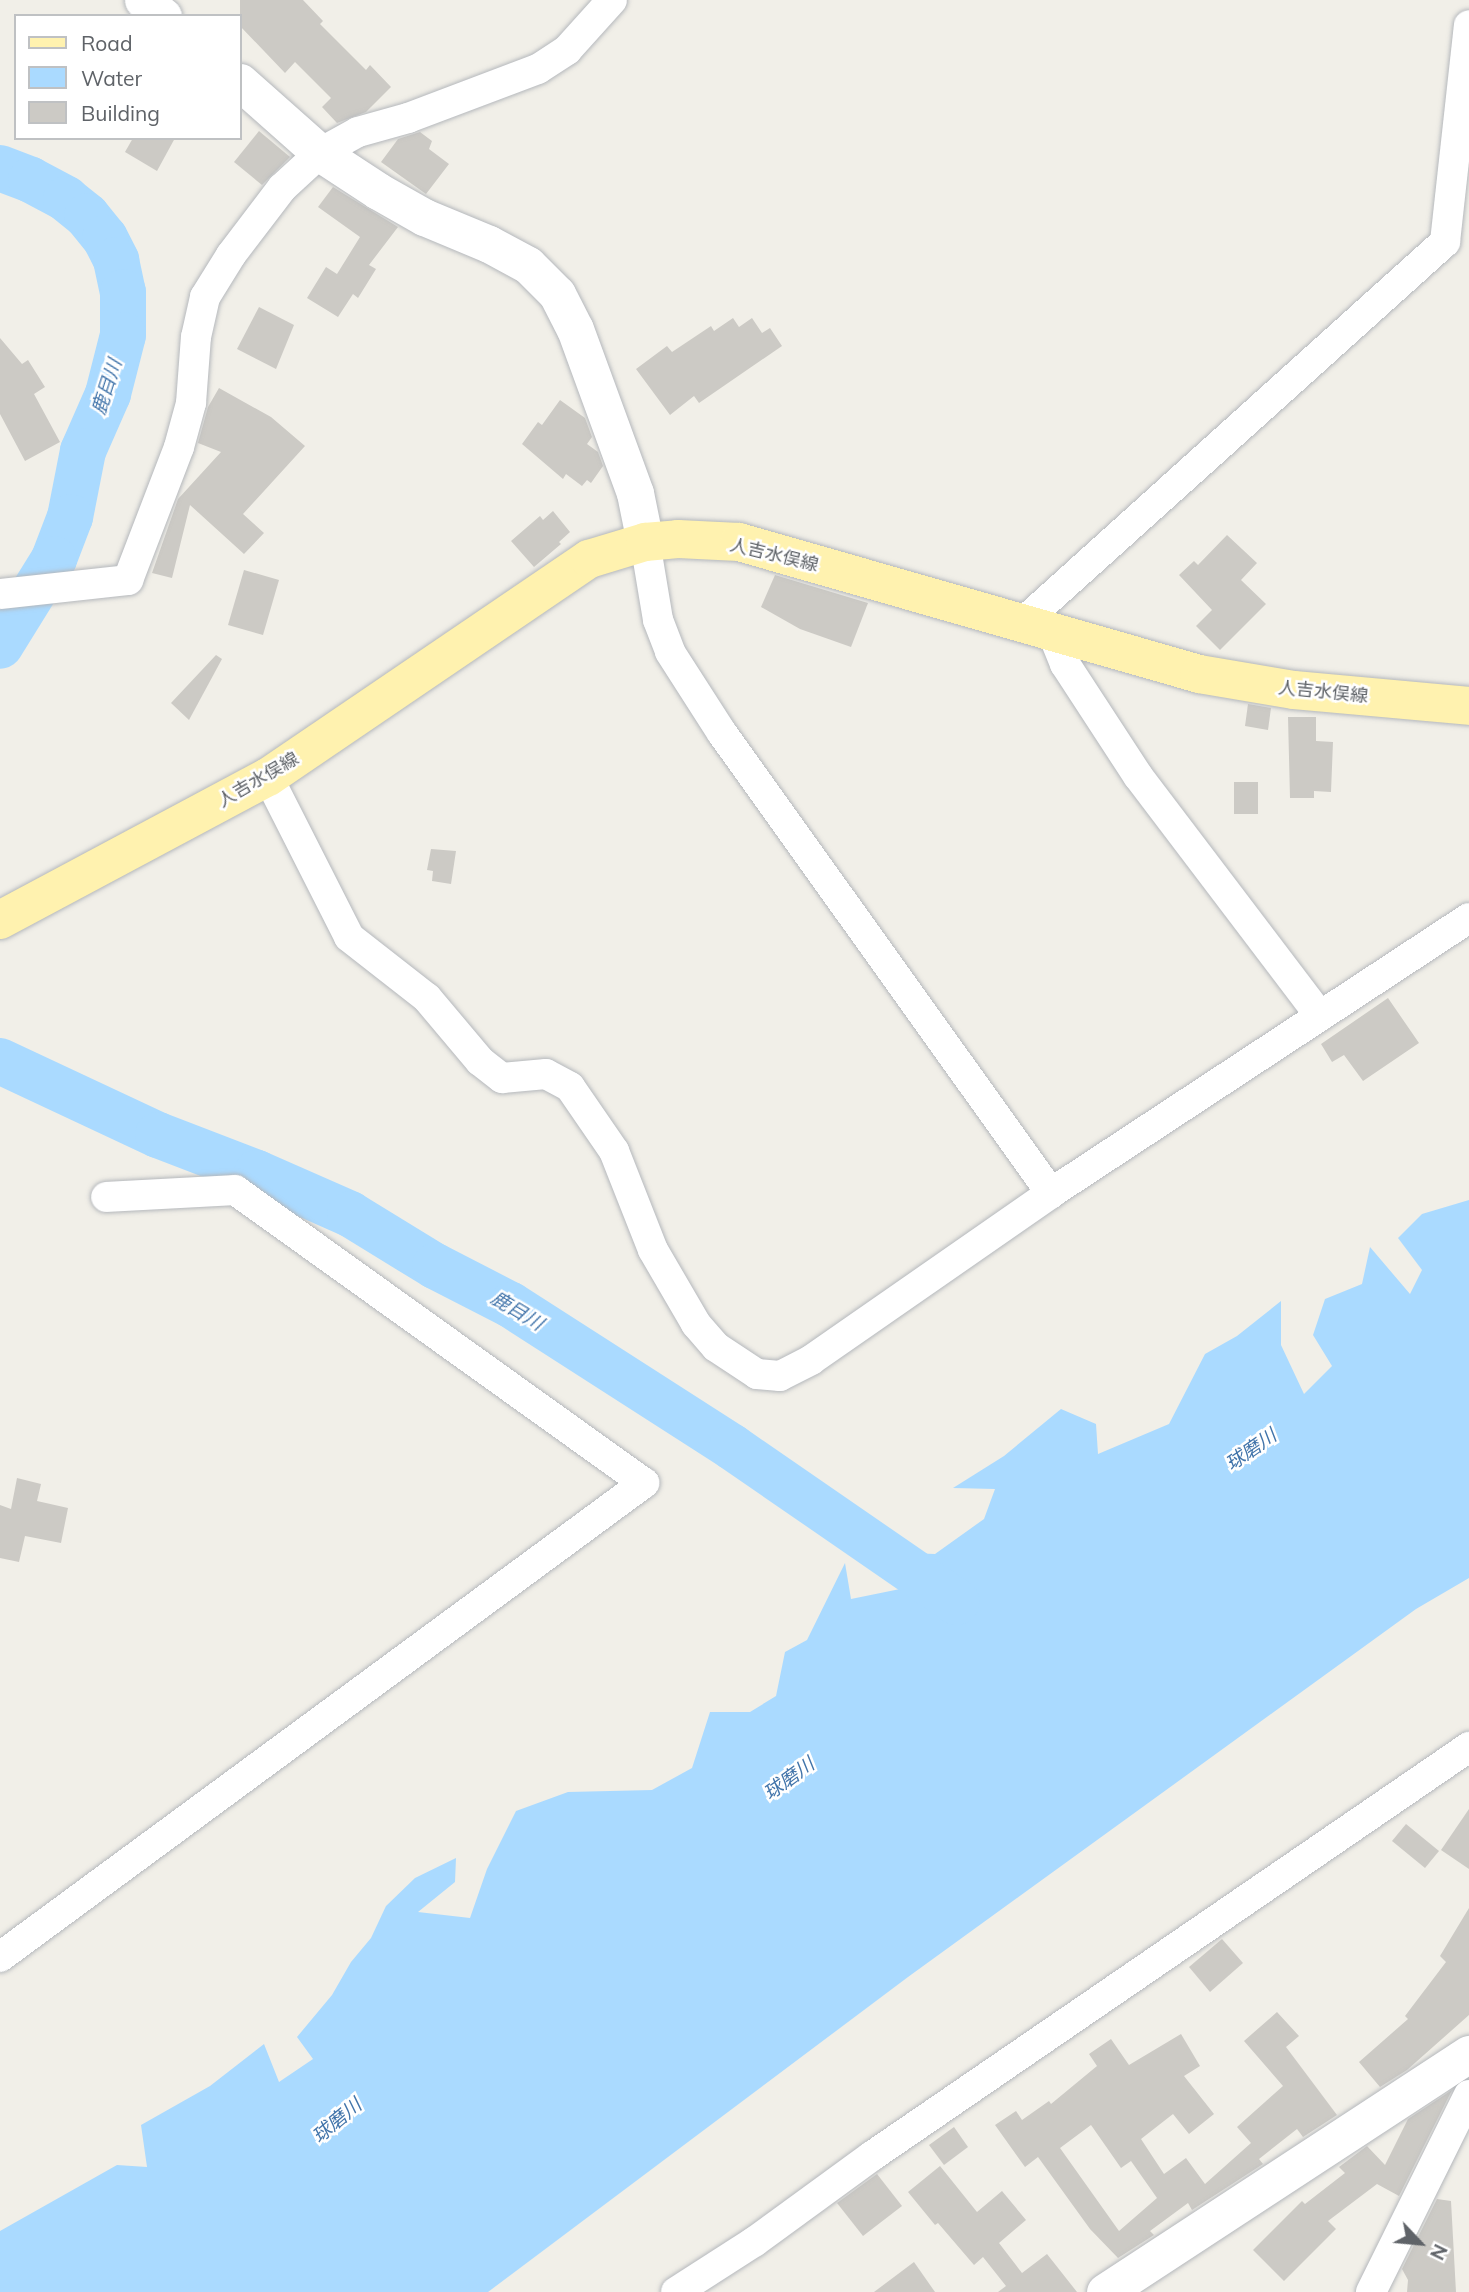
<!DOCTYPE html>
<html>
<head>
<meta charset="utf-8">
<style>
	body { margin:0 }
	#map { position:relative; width:1469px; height:2292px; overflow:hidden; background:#f1efe8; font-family:Mulish,"Noto Sans JP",sans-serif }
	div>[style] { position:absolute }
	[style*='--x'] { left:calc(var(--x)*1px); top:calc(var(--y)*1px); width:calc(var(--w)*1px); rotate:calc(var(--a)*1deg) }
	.water>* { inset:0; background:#aadaff }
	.river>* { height:46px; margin:-23px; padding:0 23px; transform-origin:23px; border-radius:23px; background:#aadaff }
	.building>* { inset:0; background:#cccac5 }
	.roads { filter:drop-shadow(0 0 2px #b5b8bc) drop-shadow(0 0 2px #b5b8bc) }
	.minor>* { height:30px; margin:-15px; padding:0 15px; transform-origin:15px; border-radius:15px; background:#fff }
	.tertiary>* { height:37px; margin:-18.5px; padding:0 18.5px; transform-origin:18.5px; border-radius:18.5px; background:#fff }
	.primary>* { height:38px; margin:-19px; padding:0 19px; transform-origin:19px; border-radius:19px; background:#fff2af }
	span { translate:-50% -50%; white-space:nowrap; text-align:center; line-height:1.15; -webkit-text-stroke:5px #fff; paint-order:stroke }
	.street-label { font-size:18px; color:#5f6368 }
	.water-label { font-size:19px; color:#4174aa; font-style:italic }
	.legend { position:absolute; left:14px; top:14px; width:228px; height:126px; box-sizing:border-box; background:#fff; border:2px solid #bfc1c3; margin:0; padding:9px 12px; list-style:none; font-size:21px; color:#5f6368 }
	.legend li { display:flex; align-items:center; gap:14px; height:35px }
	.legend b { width:35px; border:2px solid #bfc1c3 }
	.north { position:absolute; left:1385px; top:2208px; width:70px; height:70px; -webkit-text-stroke:5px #fff; paint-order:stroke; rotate:116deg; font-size:19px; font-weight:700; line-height:28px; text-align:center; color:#5f6368 }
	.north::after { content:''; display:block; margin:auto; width:24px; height:32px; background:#5f6368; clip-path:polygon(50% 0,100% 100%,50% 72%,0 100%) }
</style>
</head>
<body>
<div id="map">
	<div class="water">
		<div style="clip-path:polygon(1469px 1200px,1469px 1578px,1416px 1609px,908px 1977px,488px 2292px,0 2292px,0 2231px,117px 2165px,147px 2167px,141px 2125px,210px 2086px,264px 2044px,279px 2082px,313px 2059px,297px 2037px,332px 1995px,351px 1962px,371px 1938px,386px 1906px,415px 1878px,456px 1858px,455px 1882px,418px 1912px,470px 1918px,487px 1869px,516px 1811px,568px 1792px,652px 1790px,692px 1768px,710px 1712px,750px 1712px,776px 1696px,785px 1652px,807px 1640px,845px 1563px,851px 1599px,905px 1588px,909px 1553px,935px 1554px,984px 1519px,995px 1489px,953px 1488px,1004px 1456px,1061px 1409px,1096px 1424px,1098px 1454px,1169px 1424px,1205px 1354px,1237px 1336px,1281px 1301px,1281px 1345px,1304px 1394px,1332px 1366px,1313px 1335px,1325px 1299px,1362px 1284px,1370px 1247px,1410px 1294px,1422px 1270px,1398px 1238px,1422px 1214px)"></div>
	</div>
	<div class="river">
		<div style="--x:0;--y:168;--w:33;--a:21"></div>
		<div style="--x:31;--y:180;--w:40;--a:28"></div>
		<div style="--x:66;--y:199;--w:27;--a:39"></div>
		<div style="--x:87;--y:216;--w:28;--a:51"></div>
		<div style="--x:105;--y:238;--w:25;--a:63"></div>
		<div style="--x:116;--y:260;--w:33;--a:78"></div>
		<div style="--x:123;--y:292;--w:43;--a:90"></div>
		<div style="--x:123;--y:335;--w:61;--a:104.3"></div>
		<div style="--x:108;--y:394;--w:62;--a:113.7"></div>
		<div style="--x:83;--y:451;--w:67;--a:101.1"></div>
		<div style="--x:70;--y:517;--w:45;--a:110.9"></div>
		<div style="--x:54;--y:559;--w:102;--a:121.8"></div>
		<div style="--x:0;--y:1061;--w:174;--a:25.1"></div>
		<div style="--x:158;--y:1135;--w:106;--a:21"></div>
		<div style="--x:257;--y:1173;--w:102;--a:23.8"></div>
		<div style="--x:350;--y:1214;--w:100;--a:31.5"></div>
		<div style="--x:435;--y:1266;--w:85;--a:27.2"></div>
		<div style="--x:511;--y:1305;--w:263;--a:32.7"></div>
		<div style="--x:732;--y:1447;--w:273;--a:34.6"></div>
	</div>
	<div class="building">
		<div style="clip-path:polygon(240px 0,303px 0,323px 21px,320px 24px,366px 70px,370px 65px,391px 87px,366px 112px,337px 123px,322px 107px,331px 98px,295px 62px,285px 73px,240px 26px)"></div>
		<div style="clip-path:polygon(259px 131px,290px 157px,262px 185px,234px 162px)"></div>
		<div style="clip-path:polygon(420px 132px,432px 141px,429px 149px,449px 164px,426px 194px,381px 162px,398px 139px)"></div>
		<div style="clip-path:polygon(133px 138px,175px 138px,157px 171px,125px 152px)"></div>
		<div style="clip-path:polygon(333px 187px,398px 227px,369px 265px,376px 269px,358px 298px,353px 294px,338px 317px,307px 298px,326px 267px,337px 274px,360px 237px,318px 207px)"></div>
		<div style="clip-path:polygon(259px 307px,294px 325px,276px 369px,237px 349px)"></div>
		<div style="clip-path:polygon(733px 318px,739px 327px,752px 318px,762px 333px,770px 328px,782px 346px,699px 403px,694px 396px,670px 415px,636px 369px,667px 346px,672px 352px,711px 326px,714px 331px)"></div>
		<div style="clip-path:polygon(0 338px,22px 364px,28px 360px,45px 387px,34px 394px,60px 442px,25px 461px,0 414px)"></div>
		<div style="clip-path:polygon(219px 388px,271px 417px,305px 446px,243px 514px,264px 533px,244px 554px,190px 505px,172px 578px,152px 573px,178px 499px,221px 452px,198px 443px,208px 407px)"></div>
		<div style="clip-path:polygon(560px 400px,585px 418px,592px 437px,587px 444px,598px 452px,603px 466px,591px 483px,587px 480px,582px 486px,566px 474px,563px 479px,522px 444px,538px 422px,542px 425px)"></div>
		<div style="clip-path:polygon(553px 511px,570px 532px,559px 542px,561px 544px,534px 567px,511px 541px,540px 516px,543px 520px)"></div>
		<div style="clip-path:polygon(1227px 535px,1257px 563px,1241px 580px,1266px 604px,1220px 650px,1196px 626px,1212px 610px,1179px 575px,1194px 561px,1198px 565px)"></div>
		<div style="clip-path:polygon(244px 570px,279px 580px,263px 635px,228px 625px)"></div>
		<div style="clip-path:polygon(775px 575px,868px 603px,851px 647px,800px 629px,761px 607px)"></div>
		<div style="clip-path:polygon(216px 655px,222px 659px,189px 720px,171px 703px)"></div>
		<div style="clip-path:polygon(1248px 704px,1271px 708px,1268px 730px,1245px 726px)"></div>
		<div style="clip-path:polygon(1288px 717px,1316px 717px,1316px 741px,1333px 742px,1331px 792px,1314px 791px,1314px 798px,1290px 798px)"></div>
		<div style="clip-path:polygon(1234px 782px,1258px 782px,1258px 814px,1234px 814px)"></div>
		<div style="clip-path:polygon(431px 849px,456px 851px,451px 884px,432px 881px,433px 871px,427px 870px)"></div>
		<div style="clip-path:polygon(1388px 998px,1419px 1043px,1363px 1081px,1344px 1055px,1332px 1062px,1321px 1044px)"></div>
		<div style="clip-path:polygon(17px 1478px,41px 1484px,37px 1501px,68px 1508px,61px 1543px,25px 1536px,19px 1562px,0 1558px,0 1505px,11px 1509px)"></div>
		<div style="clip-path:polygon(1469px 1809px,1469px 1869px,1441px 1850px)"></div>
		<div style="clip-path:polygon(1406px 1824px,1439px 1851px,1425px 1868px,1392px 1841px)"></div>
		<div style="clip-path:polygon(1469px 1908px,1469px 2015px,1407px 2070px,1380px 2087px,1359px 2062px,1408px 2019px,1405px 2016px,1446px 1962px,1440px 1956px)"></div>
		<div style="clip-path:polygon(1222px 1939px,1243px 1963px,1210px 1992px,1189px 1967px)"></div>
		<div style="clip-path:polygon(evenodd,1277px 2012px,1299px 2036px,1286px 2047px,1337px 2115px,1303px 2137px,1297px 2129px,1259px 2159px,1263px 2164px,1192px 2210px,1188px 2203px,1150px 2231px,1154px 2235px,1118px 2258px,1090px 2229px,1038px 2157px,1025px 2167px,995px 2125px,1016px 2111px,1022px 2120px,1049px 2101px,1051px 2104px,1097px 2066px,1089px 2054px,1111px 2039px,1129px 2065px,1181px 2034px,1200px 2066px,1184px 2076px,1214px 2114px,1189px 2134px,1173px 2114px,1141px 2139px,1164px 2174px,1186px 2158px,1205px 2184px,1251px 2143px,1237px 2127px,1283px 2086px,1244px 2041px,1277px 2012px,1091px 2125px,1121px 2168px,1131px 2161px,1157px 2198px,1119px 2231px,1060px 2148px,1091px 2125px)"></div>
		<div style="clip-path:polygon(1452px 2090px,1399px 2196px,1377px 2184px,1328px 2221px,1336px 2229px,1284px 2281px,1253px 2250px,1302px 2201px,1305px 2204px,1345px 2173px,1339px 2167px,1367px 2146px,1385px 2165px,1408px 2119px)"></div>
		<div style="clip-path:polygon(954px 2127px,968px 2147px,944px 2165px,929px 2145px)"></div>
		<div style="clip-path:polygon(940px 2166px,977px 2212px,1002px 2191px,1026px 2220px,999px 2243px,1022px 2273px,1047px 2254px,1077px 2292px,998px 2292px,1006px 2286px,983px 2257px,974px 2265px,938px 2223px,935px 2225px,908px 2192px)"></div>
		<div style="clip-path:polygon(877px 2174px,902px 2206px,863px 2236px,837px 2203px)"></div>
		<div style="clip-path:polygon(1437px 2199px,1451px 2201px,1456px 2292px,1407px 2292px,1408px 2280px,1402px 2269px)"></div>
		<div style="clip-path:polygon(914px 2262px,935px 2292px,874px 2292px)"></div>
	</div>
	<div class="roads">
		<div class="minor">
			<div style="--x:645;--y:542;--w:79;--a:80.5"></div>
			<div style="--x:658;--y:620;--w:34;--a:69"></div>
			<div style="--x:670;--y:652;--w:96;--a:57.3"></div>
			<div style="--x:722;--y:733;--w:566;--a:54.43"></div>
			<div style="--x:0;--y:594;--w:129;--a:-6.2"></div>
			<div style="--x:128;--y:580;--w:142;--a:-69"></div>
			<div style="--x:179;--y:447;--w:46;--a:-74.7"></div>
			<div style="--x:191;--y:403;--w:66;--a:-85.7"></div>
			<div style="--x:196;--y:337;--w:41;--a:-77.3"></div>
			<div style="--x:205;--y:297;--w:49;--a:-58.2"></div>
			<div style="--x:231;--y:255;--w:84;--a:-52.7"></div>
			<div style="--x:282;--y:188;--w:52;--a:-42.6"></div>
			<div style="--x:320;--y:153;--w:43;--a:-28.9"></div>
			<div style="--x:358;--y:132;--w:52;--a:-15.6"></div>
			<div style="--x:408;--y:118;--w:139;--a:-20.7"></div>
			<div style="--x:538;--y:69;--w:35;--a:-33"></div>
			<div style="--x:567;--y:50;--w:67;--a:-48"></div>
			<div style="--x:1021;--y:624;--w:571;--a:-42.02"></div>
			<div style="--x:1445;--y:242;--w:218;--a:-83.7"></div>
			<div style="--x:1052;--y:632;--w:35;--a:68"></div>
			<div style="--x:1065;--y:664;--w:134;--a:56.9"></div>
			<div style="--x:1138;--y:776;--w:301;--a:52.8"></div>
			<div style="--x:268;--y:777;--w:179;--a:63.1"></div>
			<div style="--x:349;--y:937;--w:99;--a:38"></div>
			<div style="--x:427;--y:998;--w:82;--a:49.9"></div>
			<div style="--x:480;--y:1061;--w:28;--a:38"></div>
			<div style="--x:502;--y:1078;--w:44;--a:-5.2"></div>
			<div style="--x:546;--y:1074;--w:27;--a:28"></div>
			<div style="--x:570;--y:1087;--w:78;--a:55.5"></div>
			<div style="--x:614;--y:1151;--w:106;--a:68.5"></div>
			<div style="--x:653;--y:1250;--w:86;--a:59.8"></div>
			<div style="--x:696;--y:1324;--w:30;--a:49"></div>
			<div style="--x:716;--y:1347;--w:49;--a:33.4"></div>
			<div style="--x:757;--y:1374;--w:23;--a:5"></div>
			<div style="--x:780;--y:1376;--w:35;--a:-27"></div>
			<div style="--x:811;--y:1360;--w:292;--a:-34.8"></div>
			<div style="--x:1051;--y:1193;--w:500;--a:-33.34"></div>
			<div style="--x:0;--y:1957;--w:800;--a:-36.35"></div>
			<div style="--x:644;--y:1483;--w:503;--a:-144.38"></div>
			<div style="--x:235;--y:1190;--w:129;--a:176.9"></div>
			<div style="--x:676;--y:2292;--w:93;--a:-32.7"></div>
			<div style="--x:754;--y:2242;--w:146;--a:-36.1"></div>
			<div style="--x:872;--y:2156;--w:724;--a:-34.41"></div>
			<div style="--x:1371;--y:2292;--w:220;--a:-63.6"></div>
		</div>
		<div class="tertiary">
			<div style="--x:143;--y:0;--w:26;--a:39"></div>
			<div style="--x:240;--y:82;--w:107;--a:41.6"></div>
			<div style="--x:320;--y:153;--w:69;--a:33.2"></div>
			<div style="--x:378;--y:191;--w:53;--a:29.5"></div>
			<div style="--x:424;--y:217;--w:70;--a:22.6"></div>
			<div style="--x:489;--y:244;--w:44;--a:28.3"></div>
			<div style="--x:528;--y:265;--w:41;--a:45"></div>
			<div style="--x:557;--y:294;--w:39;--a:63"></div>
			<div style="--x:575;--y:329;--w:175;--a:69.9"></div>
			<div style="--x:635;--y:493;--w:50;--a:78.5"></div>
			<div style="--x:1105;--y:2292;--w:435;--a:-33.2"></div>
		</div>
		<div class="primary">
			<div style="--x:0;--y:920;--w:304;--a:-28.1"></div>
			<div style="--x:268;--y:777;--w:388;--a:-34.2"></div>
			<div style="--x:589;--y:559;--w:59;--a:-16.9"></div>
			<div style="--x:645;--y:542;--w:33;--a:-5"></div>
			<div style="--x:678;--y:539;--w:61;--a:2.8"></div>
			<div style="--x:739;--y:542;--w:479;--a:16"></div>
			<div style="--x:1199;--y:674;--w:96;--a:9.6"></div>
			<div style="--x:1294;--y:690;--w:176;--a:5.2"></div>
		</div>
	</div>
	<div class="street-label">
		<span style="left:774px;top:555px;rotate:14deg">人吉水俣線</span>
		<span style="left:1323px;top:692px;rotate:6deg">人吉水俣線</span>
		<span style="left:258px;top:780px;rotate:-30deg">人吉水俣線</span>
	</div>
	<div class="water-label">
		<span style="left:107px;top:387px;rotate:-72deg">鹿目川</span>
		<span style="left:517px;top:1311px;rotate:31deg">鹿目川</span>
		<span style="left:1251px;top:1450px;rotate:-35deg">球磨川</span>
		<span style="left:789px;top:1779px;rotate:-36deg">球磨川</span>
		<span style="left:337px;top:2121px;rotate:-40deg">球磨川</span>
	</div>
	<ul class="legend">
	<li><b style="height:9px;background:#fff2af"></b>Road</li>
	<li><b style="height:19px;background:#aadaff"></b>Water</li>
	<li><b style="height:19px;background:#cccac5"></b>Building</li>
	</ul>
	<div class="north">N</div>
</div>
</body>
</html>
